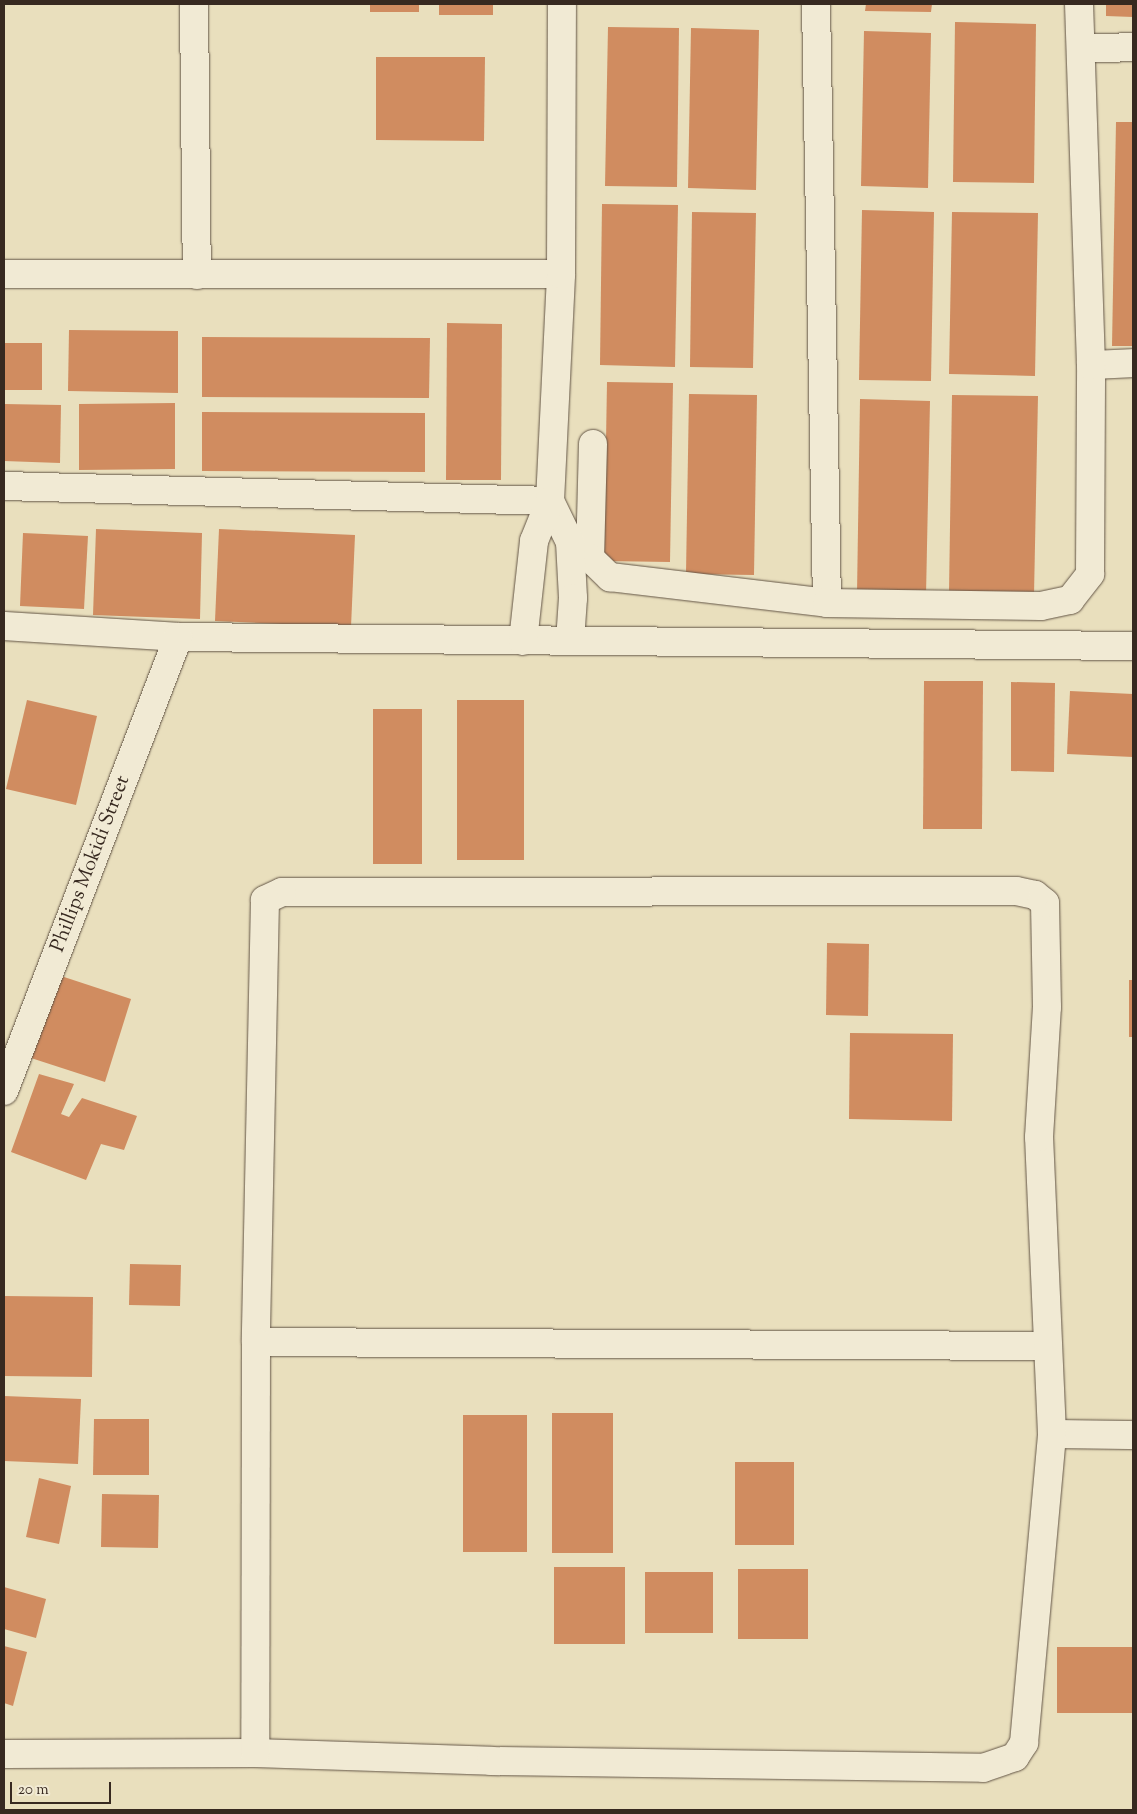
<!DOCTYPE html>
<html>
<head>
<meta charset="utf-8">
<style>
	body { margin:0 }
	#map { position:relative; width:1137px; height:1814px; overflow:hidden; background:#e9dfbd; font-family:"Sorts Mill Goudy",serif }
	div>[style] { position:absolute }
	[style*='--x'] { left:calc(var(--x)*1px); top:calc(var(--y)*1px); width:calc(var(--w)*1px); rotate:calc(var(--a)*1deg) }
	.building>* { inset:0; background:#d08c60 }
	.roads { filter:drop-shadow(0 0 1px #645647) drop-shadow(0 0 1px #645647) }
	.minor>* { height:28px; margin:-14px; padding:0 14px; transform-origin:14px; border-radius:14px; background:#f1ead4 }
	span { translate:-50% -50%; white-space:nowrap; text-align:center; line-height:1.15; -webkit-text-stroke:4px #f1ead4; paint-order:stroke }
	.street-label { font-size:20px; color:#372920 }
	.frame { position:absolute; inset:0; border:5px solid #372920; pointer-events:none }
	.scale { position:absolute; left:10px; top:1782px; width:101px; height:22px; box-sizing:border-box; border:2px solid #372920; border-top:0; padding-left:6px; font-size:15px; line-height:18px; white-space:nowrap; color:#372920; -webkit-text-stroke:4px #f1ead4; paint-order:stroke }
</style>
</head>
<body>
<div id="map">
	<div class="building">
		<div style="clip-path:polygon(370px 4px,419px 4px,419px 12px,370px 12px)"></div>
		<div style="clip-path:polygon(439px 4px,493px 4px,493px 15px,439px 15px)"></div>
		<div style="clip-path:polygon(866px 4px,932px 4px,931px 12px,865px 11px)"></div>
		<div style="clip-path:polygon(1106px 4px,1133px 4px,1133px 17px,1106px 16px)"></div>
		<div style="clip-path:polygon(955px 22px,1036px 24px,1034px 183px,953px 182px)"></div>
		<div style="clip-path:polygon(608px 27px,679px 28px,677px 187px,605px 186px)"></div>
		<div style="clip-path:polygon(691px 28px,759px 30px,756px 190px,688px 188px)"></div>
		<div style="clip-path:polygon(864px 31px,931px 33px,928px 188px,861px 186px)"></div>
		<div style="clip-path:polygon(376px 57px,485px 57px,484px 141px,376px 140px)"></div>
		<div style="clip-path:polygon(1116px 122px,1133px 122px,1133px 346px,1112px 346px)"></div>
		<div style="clip-path:polygon(602px 204px,678px 205px,675px 367px,600px 365px)"></div>
		<div style="clip-path:polygon(862px 210px,934px 212px,931px 381px,859px 380px)"></div>
		<div style="clip-path:polygon(692px 212px,756px 213px,753px 368px,690px 367px)"></div>
		<div style="clip-path:polygon(952px 212px,1038px 213px,1035px 376px,949px 374px)"></div>
		<div style="clip-path:polygon(447px 323px,502px 324px,501px 480px,446px 480px)"></div>
		<div style="clip-path:polygon(69px 330px,178px 331px,178px 393px,68px 391px)"></div>
		<div style="clip-path:polygon(202px 337px,430px 338px,429px 398px,202px 397px)"></div>
		<div style="clip-path:polygon(4px 343px,42px 343px,42px 390px,4px 390px)"></div>
		<div style="clip-path:polygon(607px 382px,673px 383px,670px 562px,604px 561px)"></div>
		<div style="clip-path:polygon(689px 394px,757px 395px,754px 575px,686px 574px)"></div>
		<div style="clip-path:polygon(952px 395px,1038px 396px,1034px 595px,949px 593px)"></div>
		<div style="clip-path:polygon(860px 399px,930px 401px,926px 595px,857px 594px)"></div>
		<div style="clip-path:polygon(175px 403px,175px 469px,79px 470px,79px 404px)"></div>
		<div style="clip-path:polygon(4px 404px,61px 405px,60px 463px,4px 461px)"></div>
		<div style="clip-path:polygon(202px 412px,425px 413px,425px 472px,202px 471px)"></div>
		<div style="clip-path:polygon(96px 529px,202px 533px,200px 619px,93px 615px)"></div>
		<div style="clip-path:polygon(219px 529px,355px 535px,351px 627px,215px 621px)"></div>
		<div style="clip-path:polygon(23px 533px,88px 536px,84px 609px,20px 606px)"></div>
		<div style="clip-path:polygon(924px 681px,983px 681px,982px 829px,923px 829px)"></div>
		<div style="clip-path:polygon(1011px 682px,1055px 683px,1054px 772px,1011px 771px)"></div>
		<div style="clip-path:polygon(1070px 691px,1133px 694px,1133px 757px,1067px 754px)"></div>
		<div style="clip-path:polygon(27px 700px,97px 716px,76px 805px,6px 789px)"></div>
		<div style="clip-path:polygon(457px 700px,524px 700px,524px 860px,457px 860px)"></div>
		<div style="clip-path:polygon(373px 709px,422px 709px,422px 864px,373px 864px)"></div>
		<div style="clip-path:polygon(827px 943px,869px 944px,868px 1016px,826px 1015px)"></div>
		<div style="clip-path:polygon(58px 975px,131px 999px,105px 1082px,31px 1058px)"></div>
		<div style="clip-path:polygon(1129px 980px,1133px 980px,1133px 1037px,1129px 1037px)"></div>
		<div style="clip-path:polygon(850px 1033px,953px 1034px,952px 1121px,849px 1119px)"></div>
		<div style="clip-path:polygon(39px 1074px,74px 1084px,61px 1114px,69px 1117px,82px 1098px,137px 1116px,124px 1150px,101px 1144px,86px 1180px,11px 1152px)"></div>
		<div style="clip-path:polygon(130px 1264px,181px 1265px,180px 1306px,129px 1305px)"></div>
		<div style="clip-path:polygon(4px 1296px,93px 1297px,92px 1377px,4px 1376px)"></div>
		<div style="clip-path:polygon(4px 1396px,81px 1399px,78px 1464px,4px 1461px)"></div>
		<div style="clip-path:polygon(552px 1413px,613px 1413px,613px 1553px,552px 1553px)"></div>
		<div style="clip-path:polygon(463px 1415px,527px 1415px,527px 1552px,463px 1552px)"></div>
		<div style="clip-path:polygon(94px 1419px,149px 1419px,149px 1475px,93px 1475px)"></div>
		<div style="clip-path:polygon(735px 1462px,794px 1462px,794px 1545px,735px 1545px)"></div>
		<div style="clip-path:polygon(39px 1478px,71px 1486px,59px 1544px,26px 1537px)"></div>
		<div style="clip-path:polygon(102px 1494px,159px 1495px,158px 1548px,101px 1547px)"></div>
		<div style="clip-path:polygon(554px 1567px,625px 1567px,625px 1644px,554px 1644px)"></div>
		<div style="clip-path:polygon(738px 1569px,808px 1569px,808px 1639px,738px 1639px)"></div>
		<div style="clip-path:polygon(645px 1572px,713px 1572px,713px 1633px,645px 1633px)"></div>
		<div style="clip-path:polygon(4px 1587px,46px 1599px,36px 1638px,4px 1629px)"></div>
		<div style="clip-path:polygon(4px 1646px,27px 1652px,13px 1706px,4px 1703px)"></div>
		<div style="clip-path:polygon(1057px 1647px,1133px 1647px,1133px 1713px,1057px 1713px)"></div>
	</div>
	<div class="roads">
		<div class="minor">
			<div style="--x:194;--y:4;--w:271;--a:89.4"></div>
			<div style="--x:816;--y:4;--w:599;--a:88.95"></div>
			<div style="--x:1081;--y:49;--w:52;--a:-2.2"></div>
			<div style="--x:4;--y:274;--w:557;--a:0"></div>
			<div style="--x:1091;--y:365;--w:42;--a:-2.7"></div>
			<div style="--x:593;--y:444;--w:114;--a:91.5"></div>
			<div style="--x:590;--y:558;--w:28;--a:44"></div>
			<div style="--x:610;--y:577;--w:219;--a:6.8"></div>
			<div style="--x:827;--y:603;--w:214;--a:0.8"></div>
			<div style="--x:1041;--y:606;--w:30;--a:-12"></div>
			<div style="--x:1070;--y:600;--w:33;--a:-52"></div>
			<div style="--x:1090;--y:574;--w:209;--a:-89.7"></div>
			<div style="--x:1091;--y:365;--w:361;--a:-91.9"></div>
			<div style="--x:4;--y:486;--w:546;--a:1.57"></div>
			<div style="--x:550;--y:501;--w:227;--a:-87.2"></div>
			<div style="--x:561;--y:274;--w:270;--a:-89.8"></div>
			<div style="--x:550;--y:501;--w:46;--a:64"></div>
			<div style="--x:570;--y:542;--w:56;--a:86.9"></div>
			<div style="--x:573;--y:598;--w:43;--a:94"></div>
			<div style="--x:4;--y:626;--w:174;--a:3.6"></div>
			<div style="--x:178;--y:637;--w:955;--a:0.54"></div>
			<div style="--x:523;--y:641;--w:101;--a:-83.7"></div>
			<div style="--x:534;--y:541;--w:43;--a:-68.2"></div>
			<div style="--x:4;--y:1091;--w:486;--a:-69"></div>
			<div style="--x:256;--y:1342;--w:791;--a:0.29"></div>
			<div style="--x:1052;--y:1434;--w:81;--a:0.7"></div>
			<div style="--x:4;--y:1754;--w:251;--a:-0.2"></div>
			<div style="--x:255;--y:1753;--w:236;--a:1.9"></div>
			<div style="--x:491;--y:1761;--w:492;--a:0.8"></div>
			<div style="--x:983;--y:1768;--w:34;--a:-19"></div>
			<div style="--x:1015;--y:1757;--w:17;--a:-57"></div>
			<div style="--x:1024;--y:1743;--w:310;--a:-84.8"></div>
			<div style="--x:1052;--y:1434;--w:297;--a:-92.5"></div>
			<div style="--x:1039;--y:1137;--w:130;--a:-86.5"></div>
			<div style="--x:1047;--y:1007;--w:104;--a:-91.1"></div>
			<div style="--x:1045;--y:903;--w:13;--a:-141"></div>
			<div style="--x:1035;--y:895;--w:19;--a:-168"></div>
			<div style="--x:1016;--y:891;--w:734;--a:179.92"></div>
			<div style="--x:282;--y:892;--w:19;--a:155"></div>
			<div style="--x:265;--y:900;--w:442;--a:91.2"></div>
			<div style="--x:256;--y:1342;--w:411;--a:90.1"></div>
		</div>
	</div>
	<div class="street-label">
		<span style="left:91px;top:864px;rotate:-69deg">Phillips Mokidi Street</span>
	</div>
	<div class="frame"></div>
	<div class="scale">20 m</div>
</div>
</body>
</html>
